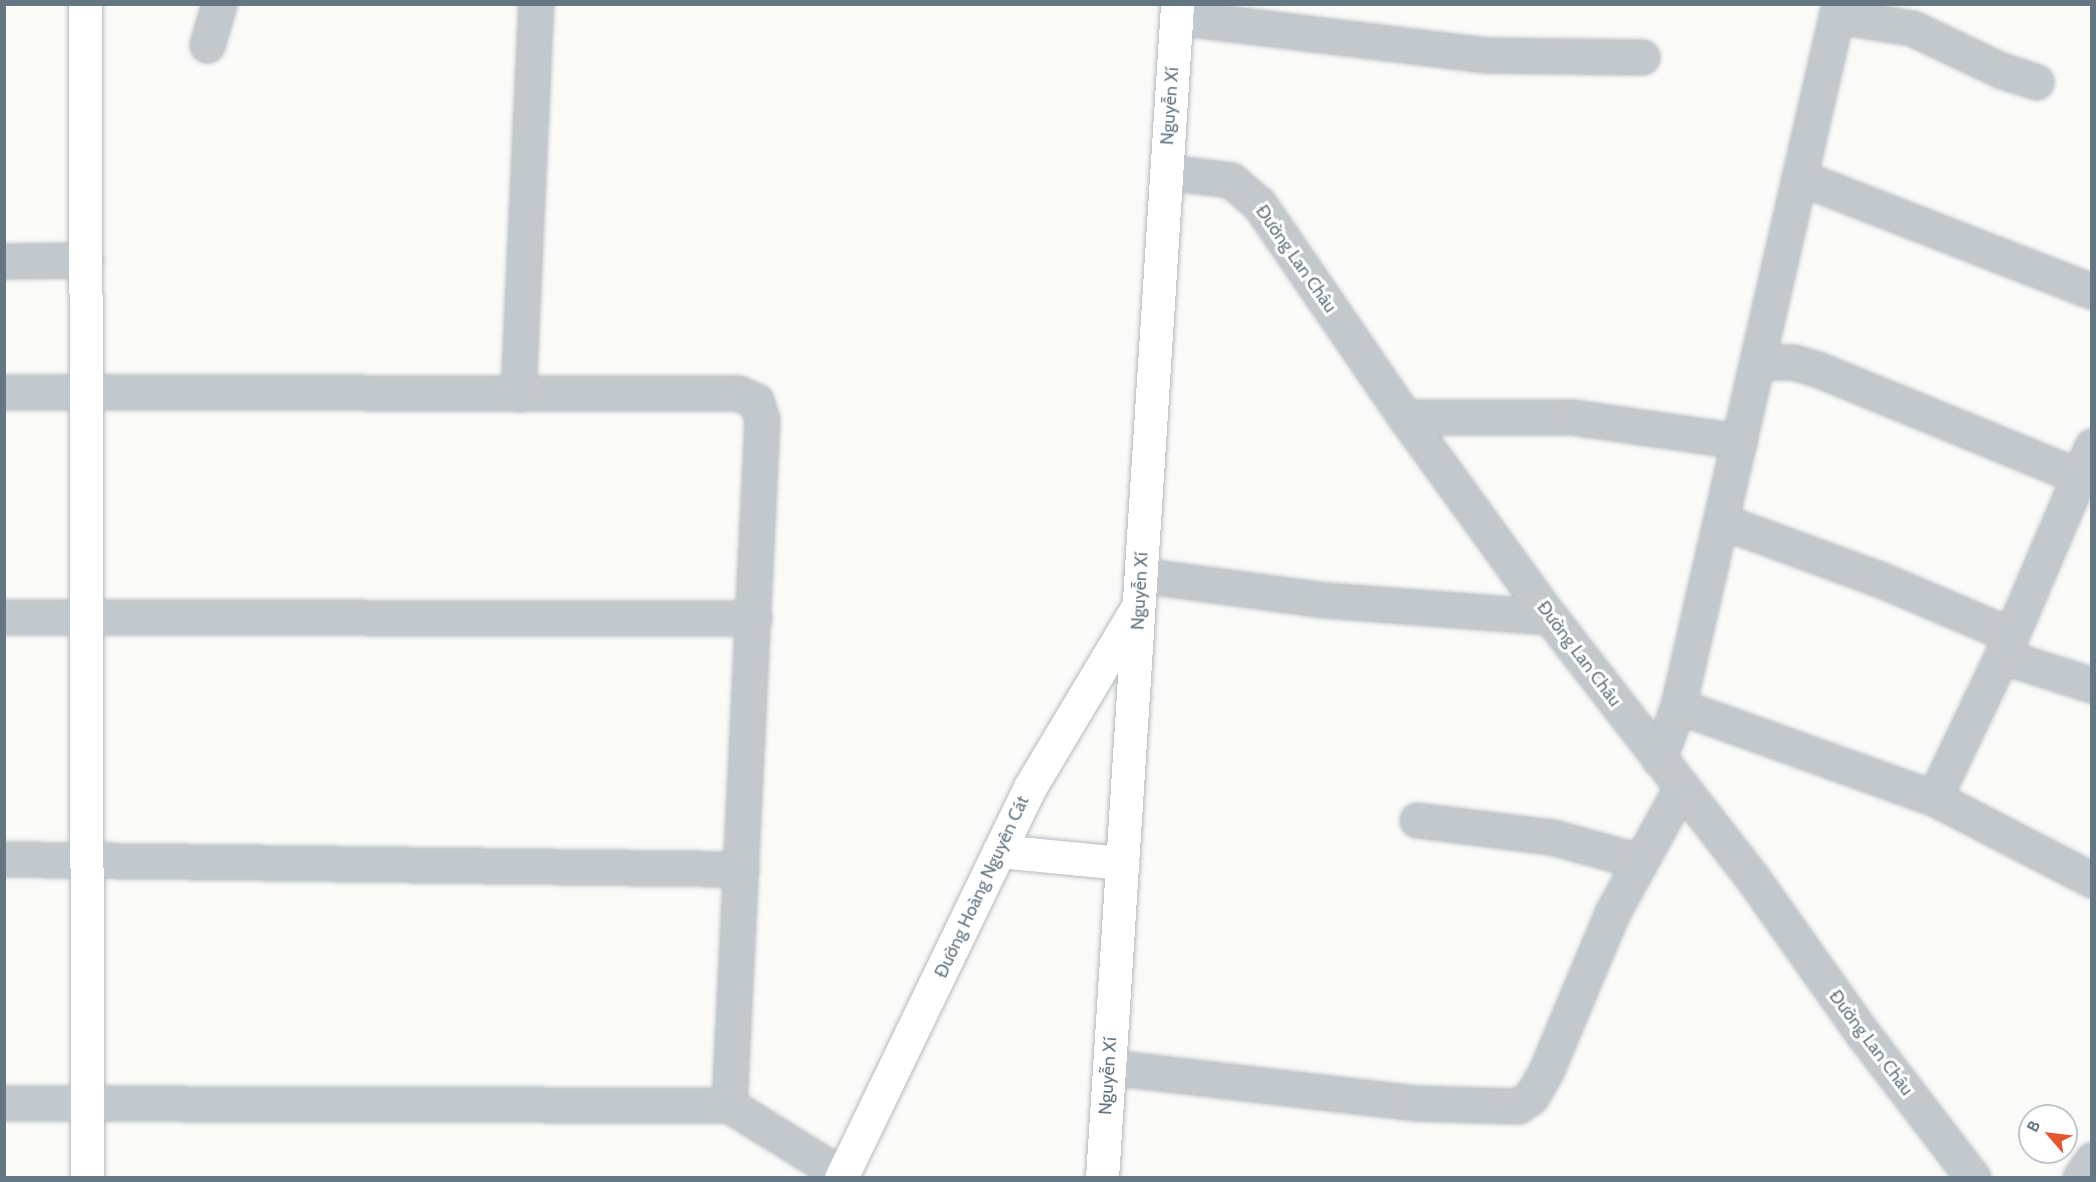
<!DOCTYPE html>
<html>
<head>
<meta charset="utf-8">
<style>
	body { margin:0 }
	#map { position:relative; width:2096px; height:1182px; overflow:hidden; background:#fafaf8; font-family:Cabin,sans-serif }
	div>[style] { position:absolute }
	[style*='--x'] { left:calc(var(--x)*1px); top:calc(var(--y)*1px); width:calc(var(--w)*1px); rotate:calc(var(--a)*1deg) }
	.roads { filter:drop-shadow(0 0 2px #b3babf) drop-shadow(0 0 2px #b3babf) }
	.street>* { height:33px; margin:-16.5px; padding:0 16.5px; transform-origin:16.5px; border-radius:16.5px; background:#c3c8cc }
	.secondary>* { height:33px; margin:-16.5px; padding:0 16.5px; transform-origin:16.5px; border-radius:16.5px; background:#fff }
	span { translate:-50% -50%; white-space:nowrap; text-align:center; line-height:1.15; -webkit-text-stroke:6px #fff; paint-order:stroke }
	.street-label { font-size:18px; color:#657683 }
	.frame { position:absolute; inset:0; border:6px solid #657683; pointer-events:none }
	.north { position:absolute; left:2018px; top:1104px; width:60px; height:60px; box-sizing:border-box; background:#fff; border:2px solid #c1c8cd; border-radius:50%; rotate:298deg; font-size:16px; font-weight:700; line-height:24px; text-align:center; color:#657683 }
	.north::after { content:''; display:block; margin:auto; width:21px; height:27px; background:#e4572e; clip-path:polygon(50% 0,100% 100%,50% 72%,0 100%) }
</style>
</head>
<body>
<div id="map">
	<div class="roads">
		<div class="street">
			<div style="--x:1836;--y:16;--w:77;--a:9"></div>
			<div style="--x:1912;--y:28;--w:98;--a:25.5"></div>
			<div style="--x:2000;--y:70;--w:38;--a:18"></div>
			<div style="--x:1176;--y:17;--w:311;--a:7"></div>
			<div style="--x:1485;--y:55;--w:157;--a:0.7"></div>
			<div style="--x:207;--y:45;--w:43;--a:-73.7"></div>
			<div style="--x:1166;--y:172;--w:65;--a:7"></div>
			<div style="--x:1231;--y:180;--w:37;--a:41"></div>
			<div style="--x:1259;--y:204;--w:258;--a:55.6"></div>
			<div style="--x:1405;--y:417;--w:247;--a:54.1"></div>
			<div style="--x:1550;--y:617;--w:328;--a:52.2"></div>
			<div style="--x:1751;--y:876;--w:194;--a:54.7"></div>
			<div style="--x:1863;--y:1034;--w:181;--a:52.6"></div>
			<div style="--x:1799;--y:177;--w:314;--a:21.3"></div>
			<div style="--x:4;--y:261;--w:82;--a:-0.7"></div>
			<div style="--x:1759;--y:362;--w:34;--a:0"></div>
			<div style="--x:1793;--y:362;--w:25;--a:16"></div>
			<div style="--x:1817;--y:369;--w:282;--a:22.3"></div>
			<div style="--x:4;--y:392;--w:734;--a:0.08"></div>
			<div style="--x:738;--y:393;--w:20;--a:24"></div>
			<div style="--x:756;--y:401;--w:19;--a:72"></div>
			<div style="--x:762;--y:419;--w:687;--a:92.75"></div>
			<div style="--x:518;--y:394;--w:390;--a:-87.4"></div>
			<div style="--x:1405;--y:417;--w:167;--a:0"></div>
			<div style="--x:1572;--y:417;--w:169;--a:8.2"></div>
			<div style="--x:1721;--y:521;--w:168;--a:20.2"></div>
			<div style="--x:1879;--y:579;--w:143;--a:23"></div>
			<div style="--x:1140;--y:575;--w:187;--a:7.7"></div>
			<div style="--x:1325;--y:600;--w:226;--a:4.3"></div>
			<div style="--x:4;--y:617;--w:750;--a:0.08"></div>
			<div style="--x:2002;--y:656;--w:95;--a:17.9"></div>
			<div style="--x:1678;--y:706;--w:272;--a:19.8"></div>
			<div style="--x:1934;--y:798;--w:178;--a:27.4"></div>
			<div style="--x:1659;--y:759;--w:56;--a:-70.3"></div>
			<div style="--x:1678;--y:706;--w:720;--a:-77.08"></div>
			<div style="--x:1934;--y:798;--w:172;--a:-64.5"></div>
			<div style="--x:2008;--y:643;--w:214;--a:-66.9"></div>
			<div style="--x:1417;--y:820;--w:136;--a:7.2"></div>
			<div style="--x:1552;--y:837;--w:90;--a:15.4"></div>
			<div style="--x:4;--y:859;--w:737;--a:0.78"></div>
			<div style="--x:1109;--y:1067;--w:307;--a:6.7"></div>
			<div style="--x:1414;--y:1103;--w:104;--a:1.7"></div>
			<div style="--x:1518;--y:1106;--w:16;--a:-35"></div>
			<div style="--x:1531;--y:1097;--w:30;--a:-60"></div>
			<div style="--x:1546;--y:1071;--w:171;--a:-67.3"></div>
			<div style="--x:1612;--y:913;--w:143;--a:-61.1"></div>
			<div style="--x:4;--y:1103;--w:725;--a:0.16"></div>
			<div style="--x:729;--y:1105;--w:134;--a:31.9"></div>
			<div style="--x:2080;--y:1178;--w:22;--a:-56"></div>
		</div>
		<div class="secondary">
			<div style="--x:85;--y:4;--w:1174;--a:89.9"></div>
			<div style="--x:999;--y:851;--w:124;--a:5.6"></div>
			<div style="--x:841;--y:1178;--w:434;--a:-64.2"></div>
			<div style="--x:1030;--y:787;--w:206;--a:-59.1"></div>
			<div style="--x:1102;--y:1178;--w:1176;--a:-86.34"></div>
		</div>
	</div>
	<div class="street-label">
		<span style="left:1170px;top:106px;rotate:-86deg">Nguyễn Xí</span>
		<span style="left:1296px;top:259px;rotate:55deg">Đường Lan Châu</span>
		<span style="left:1140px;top:591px;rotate:-87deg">Nguyễn Xí</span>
		<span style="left:1579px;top:654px;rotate:53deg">Đường Lan Châu</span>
		<span style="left:982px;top:887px;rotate:-65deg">Đường Hoàng Nguyên Cát</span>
		<span style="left:1871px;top:1043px;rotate:53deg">Đường Lan Châu</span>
		<span style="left:1108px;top:1076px;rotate:-86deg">Nguyễn Xí</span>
	</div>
	<div class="frame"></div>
	<div class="north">B</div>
</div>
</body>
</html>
